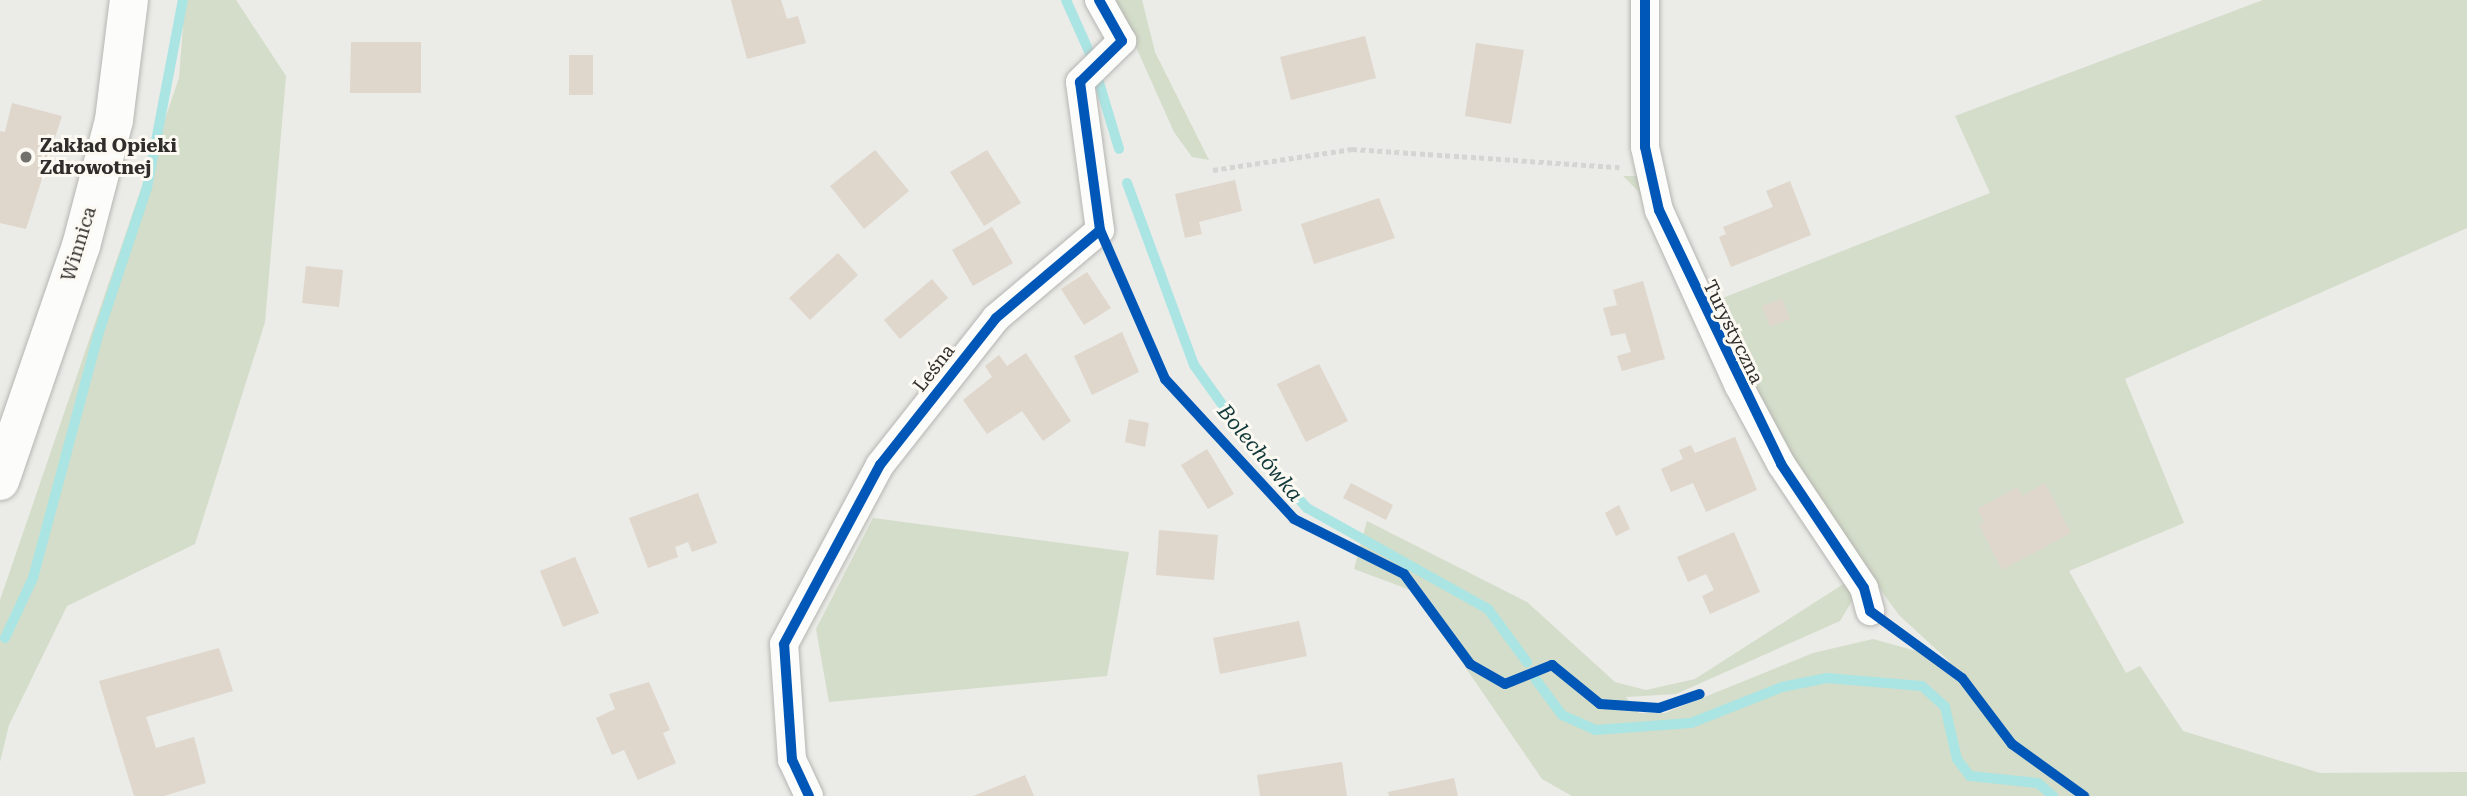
<!DOCTYPE html>
<html>
<head>
<meta charset="utf-8">
<style>
	body { margin:0 }
	#map { position:relative; width:2467px; height:796px; overflow:hidden; background:#ebebe7; font-family:"Roboto Serif",serif }
	div>[style] { position:absolute }
	[style*='--x'] { left:calc(var(--x)*1px); top:calc(var(--y)*1px); width:calc(var(--w)*1px); rotate:calc(var(--a)*1deg) }
	.green>* { inset:0; background:#d3ddc9 }
	.stream>* { height:10px; margin:-5px; padding:0 5px; transform-origin:5px; border-radius:5px; background:#aae5e4 }
	.building>* { inset:0; background:#dfd6cc }
	.path>* { height:4.5px; margin-top:-2.25px; transform-origin:0; background:repeating-linear-gradient(90deg,#d5d5d3 0 5px,transparent 0 8.5px) }
	.roads { filter:drop-shadow(0 0 2px #b6b5b2) drop-shadow(0 0 2px #b6b5b2) }
	.street>* { height:28px; margin:-14px; padding:0 14px; transform-origin:14px; border-radius:14px; background:#fcfcfb }
	.secondary>* { height:38px; margin:-19px; padding:0 19px; transform-origin:19px; border-radius:19px; background:#fcfcfb }
	.cycleway>* { height:10px; margin:-5px; padding:0 5px; transform-origin:5px; border-radius:5px; background:#0057b8 }
	.dots>* { width:19px; height:19px; translate:-50% -50%; box-sizing:border-box; border:4px solid #fbf9f2; border-radius:50% }
	span { translate:-50% -50%; white-space:nowrap; text-align:center; line-height:1.15; -webkit-text-stroke:6px #fbf9f2; paint-order:stroke }
	.poi-label { font-size:19px; color:#2f2e2c; font-weight:700 }
	.left { translate:0 -50%; text-align:left }
	.street-label { font-size:19px; color:#2f2e2c }
	.water-label { font-size:21px; color:#11393a; font-style:italic }
</style>
</head>
<body>
<div id="map">
	<div class="green">
		<div style="clip-path:polygon(185px 0,236px 0,286px 76px,265px 322px,195px 544px,67px 606px,9px 725px,0 762px,0 600px,179px 78px)"></div>
		<div style="clip-path:polygon(1115px 0,1142px 0,1155px 52px,1209px 160px,1192px 157px,1174px 132px)"></div>
		<div style="clip-path:polygon(2263px 0,2467px 0,2467px 228px,2125px 379px,2184px 523px,2069px 571px,2126px 673px,2140px 666px,2183px 731px,2320px 773px,2467px 772px,2467px 796px,1572px 796px,1542px 779px,1413px 591px,1354px 569px,1367px 521px,1527px 602px,1615px 682px,1646px 690px,1695px 679px,1845px 583px,1724px 386px,1638px 191px,1623px 176px,1642px 176px,1855px 596px,1840px 621px,1676px 694px,1626px 697px,1639px 713px,1665px 713px,1813px 653px,1873px 639px,1920px 652px,1943px 668px,1950px 662px,1899px 615px,1813px 498px,1710px 303px,1990px 193px,1955px 116px)"></div>
		<div style="clip-path:polygon(873px 518px,1129px 552px,1107px 676px,829px 702px,816px 629px)"></div>
	</div>
	<div class="stream">
		<div style="--x:1066;--y:0;--w:61;--a:65.9"></div>
		<div style="--x:1091;--y:56;--w:97;--a:73.2"></div>
		<div style="--x:1127;--y:183;--w:194;--a:69.8"></div>
		<div style="--x:1194;--y:365;--w:107;--a:54.5"></div>
		<div style="--x:1256;--y:452;--w:76;--a:47.7"></div>
		<div style="--x:1307;--y:508;--w:207;--a:29.2"></div>
		<div style="--x:1488;--y:609;--w:66;--a:53.7"></div>
		<div style="--x:5;--y:638;--w:66;--a:-65"></div>
		<div style="--x:33;--y:578;--w:252;--a:-75"></div>
		<div style="--x:98;--y:335;--w:155;--a:-71.6"></div>
		<div style="--x:147;--y:188;--w:191;--a:-79.2"></div>
		<div style="--x:1536;--y:680;--w:44;--a:53.4"></div>
		<div style="--x:1562;--y:715;--w:36;--a:24"></div>
		<div style="--x:1595;--y:730;--w:96;--a:-4.2"></div>
		<div style="--x:1691;--y:723;--w:98;--a:-21.6"></div>
		<div style="--x:1782;--y:687;--w:46;--a:-11.3"></div>
		<div style="--x:1827;--y:678;--w:95;--a:4.8"></div>
		<div style="--x:1922;--y:686;--w:31;--a:42"></div>
		<div style="--x:1945;--y:707;--w:53;--a:77"></div>
		<div style="--x:1957;--y:759;--w:21;--a:53"></div>
		<div style="--x:1970;--y:776;--w:68;--a:5.9"></div>
		<div style="--x:2038;--y:783;--w:20;--a:41"></div>
	</div>
	<div class="building">
		<div style="clip-path:polygon(731px 0,781px 0,787px 19px,798px 16px,806px 43px,747px 59px)"></div>
		<div style="clip-path:polygon(1365px 36px,1376px 78px,1291px 100px,1280px 57px)"></div>
		<div style="clip-path:polygon(351px 42px,421px 42px,421px 93px,350px 93px)"></div>
		<div style="clip-path:polygon(1476px 43px,1524px 50px,1511px 124px,1465px 116px)"></div>
		<div style="clip-path:polygon(569px 55px,593px 55px,593px 95px,569px 95px)"></div>
		<div style="clip-path:polygon(12px 103px,62px 116px,26px 229px,0 223px,0 131px,5px 132px)"></div>
		<div style="clip-path:polygon(875px 150px,909px 191px,864px 229px,830px 186px)"></div>
		<div style="clip-path:polygon(987px 150px,1021px 203px,984px 226px,950px 172px)"></div>
		<div style="clip-path:polygon(1235px 180px,1242px 211px,1199px 222px,1202px 234px,1185px 238px,1175px 194px)"></div>
		<div style="clip-path:polygon(1790px 181px,1811px 235px,1731px 267px,1719px 237px,1726px 234px,1723px 227px,1773px 207px,1766px 191px)"></div>
		<div style="clip-path:polygon(1379px 198px,1395px 238px,1314px 264px,1301px 224px)"></div>
		<div style="clip-path:polygon(992px 227px,1013px 263px,973px 286px,952px 250px)"></div>
		<div style="clip-path:polygon(838px 253px,858px 275px,810px 320px,789px 298px)"></div>
		<div style="clip-path:polygon(306px 266px,343px 270px,339px 307px,302px 303px)"></div>
		<div style="clip-path:polygon(1087px 272px,1111px 308px,1084px 325px,1061px 289px)"></div>
		<div style="clip-path:polygon(932px 279px,948px 298px,900px 339px,884px 320px)"></div>
		<div style="clip-path:polygon(1643px 281px,1665px 359px,1622px 371px,1617px 356px,1631px 352px,1625px 333px,1611px 336px,1603px 308px,1617px 305px,1613px 290px)"></div>
		<div style="clip-path:polygon(1782px 299px,1790px 319px,1770px 327px,1762px 306px)"></div>
		<div style="clip-path:polygon(1122px 332px,1139px 372px,1092px 395px,1074px 356px)"></div>
		<div style="clip-path:polygon(1026px 353px,1071px 421px,1043px 441px,1022px 411px,987px 434px,963px 400px,992px 377px,985px 366px,999px 355px,1007px 366px)"></div>
		<div style="clip-path:polygon(1319px 364px,1348px 421px,1306px 442px,1277px 384px)"></div>
		<div style="clip-path:polygon(1129px 419px,1149px 423px,1145px 447px,1125px 442px)"></div>
		<div style="clip-path:polygon(1735px 437px,1757px 490px,1706px 512px,1693px 483px,1671px 492px,1661px 469px,1683px 459px,1679px 450px,1691px 445px,1695px 453px)"></div>
		<div style="clip-path:polygon(1207px 449px,1234px 494px,1208px 509px,1181px 465px)"></div>
		<div style="clip-path:polygon(1351px 483px,1393px 505px,1386px 520px,1343px 498px)"></div>
		<div style="clip-path:polygon(2045px 483px,2071px 533px,2002px 570px,1979px 525px,1984px 522px,1977px 509px,2018px 487px,2022px 496px)"></div>
		<div style="clip-path:polygon(698px 493px,717px 543px,692px 552px,688px 542px,675px 547px,678px 557px,648px 568px,629px 518px)"></div>
		<div style="clip-path:polygon(1619px 505px,1630px 529px,1616px 536px,1605px 513px)"></div>
		<div style="clip-path:polygon(1159px 530px,1218px 535px,1214px 580px,1156px 575px)"></div>
		<div style="clip-path:polygon(1734px 532px,1760px 592px,1710px 614px,1702px 596px,1714px 590px,1706px 574px,1688px 582px,1677px 557px)"></div>
		<div style="clip-path:polygon(575px 557px,599px 613px,563px 627px,540px 571px)"></div>
		<div style="clip-path:polygon(1299px 621px,1307px 656px,1220px 674px,1213px 638px)"></div>
		<div style="clip-path:polygon(219px 648px,233px 691px,146px 717px,156px 748px,194px 737px,206px 783px,164px 796px,134px 796px,99px 681px)"></div>
		<div style="clip-path:polygon(649px 682px,670px 730px,663px 733px,676px 763px,638px 780px,624px 750px,612px 755px,596px 718px,615px 709px,609px 694px)"></div>
		<div style="clip-path:polygon(1342px 762px,1347px 796px,1260px 796px,1257px 775px)"></div>
		<div style="clip-path:polygon(1025px 775px,1034px 796px,973px 796px)"></div>
		<div style="clip-path:polygon(1454px 778px,1458px 796px,1389px 796px,1388px 792px)"></div>
	</div>
	<div class="path">
		<div style="--x:1213;--y:170;--w:141;--a:-8.6"></div>
		<div style="--x:1352;--y:149;--w:268;--a:3.9"></div>
	</div>
	<div class="roads">
		<div class="street">
			<div style="--x:1645;--y:0;--w:147;--a:90"></div>
			<div style="--x:1645;--y:147;--w:65;--a:77.5"></div>
			<div style="--x:1659;--y:210;--w:193;--a:65.6"></div>
			<div style="--x:1739;--y:386;--w:89;--a:61.7"></div>
			<div style="--x:1781;--y:464;--w:149;--a:56.2"></div>
			<div style="--x:1864;--y:588;--w:24;--a:75"></div>
			<div style="--x:809;--y:796;--w:40;--a:-115"></div>
			<div style="--x:792;--y:760;--w:116;--a:-93.9"></div>
			<div style="--x:784;--y:644;--w:203;--a:-61.8"></div>
			<div style="--x:880;--y:465;--w:187;--a:-51.7"></div>
			<div style="--x:996;--y:318;--w:136;--a:-40.2"></div>
			<div style="--x:1100;--y:230;--w:149;--a:-97.7"></div>
			<div style="--x:1080;--y:82;--w:59;--a:-44.3"></div>
			<div style="--x:1122;--y:41;--w:47;--a:-119.3"></div>
		</div>
		<div class="secondary">
			<div style="--x:0;--y:481;--w:249;--a:-71"></div>
			<div style="--x:81;--y:246;--w:130;--a:-75.3"></div>
			<div style="--x:114;--y:120;--w:121;--a:-82.9"></div>
		</div>
	</div>
	<div class="cycleway">
		<div style="--x:1099;--y:0;--w:47;--a:60.7"></div>
		<div style="--x:1122;--y:41;--w:59;--a:135.7"></div>
		<div style="--x:1080;--y:82;--w:149;--a:82.3"></div>
		<div style="--x:1100;--y:230;--w:163;--a:66.4"></div>
		<div style="--x:1165;--y:379;--w:190;--a:47.3"></div>
		<div style="--x:1294;--y:519;--w:123;--a:26.6"></div>
		<div style="--x:1404;--y:574;--w:112;--a:53.7"></div>
		<div style="--x:1470;--y:664;--w:40;--a:29.7"></div>
		<div style="--x:1505;--y:684;--w:51;--a:-22"></div>
		<div style="--x:1552;--y:665;--w:62;--a:39.1"></div>
		<div style="--x:1600;--y:704;--w:59;--a:3.9"></div>
		<div style="--x:1659;--y:708;--w:43;--a:-18.9"></div>
		<div style="--x:1645;--y:0;--w:147;--a:90"></div>
		<div style="--x:1645;--y:147;--w:65;--a:77.5"></div>
		<div style="--x:1659;--y:210;--w:282;--a:64.3"></div>
		<div style="--x:1781;--y:464;--w:149;--a:56.2"></div>
		<div style="--x:1864;--y:588;--w:24;--a:75"></div>
		<div style="--x:1870;--y:611;--w:114;--a:36.1"></div>
		<div style="--x:1962;--y:678;--w:83;--a:52.9"></div>
		<div style="--x:2012;--y:744;--w:89;--a:35.8"></div>
		<div style="--x:809;--y:796;--w:40;--a:-115"></div>
		<div style="--x:792;--y:760;--w:116;--a:-93.9"></div>
		<div style="--x:784;--y:644;--w:203;--a:-61.8"></div>
		<div style="--x:880;--y:465;--w:187;--a:-51.7"></div>
		<div style="--x:996;--y:318;--w:136;--a:-40.2"></div>
	</div>
	<div class="dots">
		<div style="left:26px;top:157px;background:#71706d"></div>
	</div>
	<div class="poi-label">
		<span class="left" style="left:40px;top:157px">Zakład Opieki<br>Zdrowotnej</span>
	</div>
	<div class="street-label">
		<span style="left:79px;top:244px;rotate:-73deg">Winnica</span>
		<span style="left:1733px;top:332px;rotate:64deg">Turystyczna</span>
		<span style="left:934px;top:368px;rotate:-52deg">Leśna</span>
	</div>
	<div class="water-label">
		<span style="left:1260px;top:453px;rotate:50deg">Bolechówka</span>
	</div>
</div>
</body>
</html>
